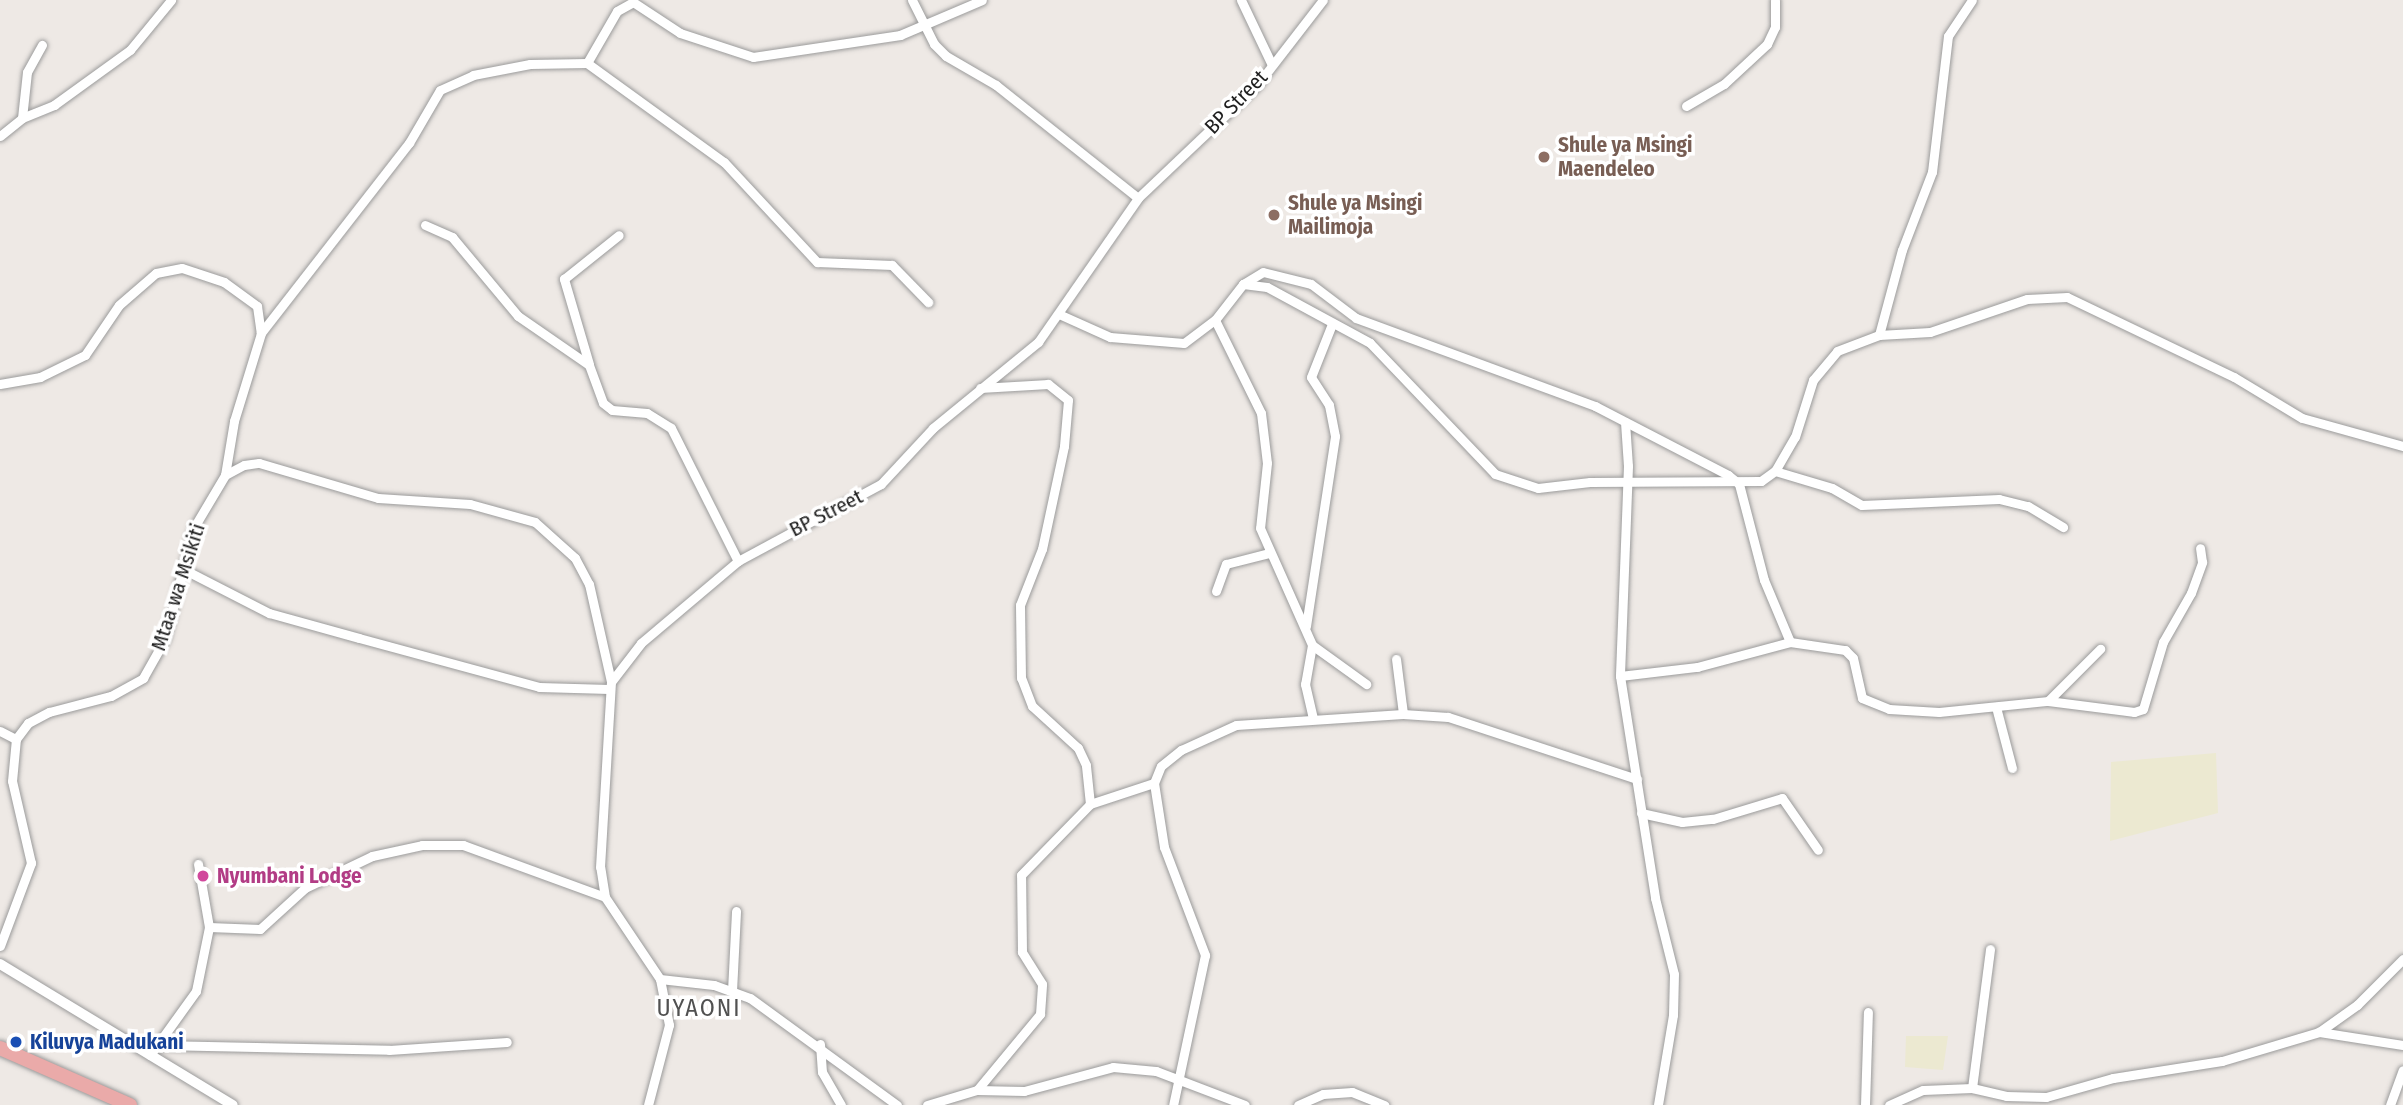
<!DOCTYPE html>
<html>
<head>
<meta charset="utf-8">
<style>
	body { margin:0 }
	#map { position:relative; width:2403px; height:1105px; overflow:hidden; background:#eee9e5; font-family:"Fira Sans Condensed",sans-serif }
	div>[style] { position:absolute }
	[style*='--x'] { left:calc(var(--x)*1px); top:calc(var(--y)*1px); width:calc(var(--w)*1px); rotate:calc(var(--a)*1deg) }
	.farmland>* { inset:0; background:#ece9d1 }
	.roads { filter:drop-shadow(0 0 2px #9b9b9b) drop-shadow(0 0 2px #9b9b9b) }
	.minor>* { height:9px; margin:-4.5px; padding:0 4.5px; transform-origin:4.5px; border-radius:4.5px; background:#fff }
	.tertiary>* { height:10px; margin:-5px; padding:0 5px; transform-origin:5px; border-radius:5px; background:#fff }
	.trunk>* { height:14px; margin:-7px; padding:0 7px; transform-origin:7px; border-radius:7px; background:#eaaaa9 }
	.dots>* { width:19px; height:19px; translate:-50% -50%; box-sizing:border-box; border:4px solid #fff; border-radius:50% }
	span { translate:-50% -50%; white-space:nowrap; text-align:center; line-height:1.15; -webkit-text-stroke:7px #fff; paint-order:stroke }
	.street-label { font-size:21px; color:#1e1e1e }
	.education-label { font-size:21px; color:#785e54; font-weight:700 }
	.left { translate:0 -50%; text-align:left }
	.hotel-label { font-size:21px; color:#b23c85; font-weight:700 }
	.transit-label { font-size:21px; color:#164399; font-weight:700 }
	.quarter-label { font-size:24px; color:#515151; letter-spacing:2px }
</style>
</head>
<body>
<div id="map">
	<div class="farmland">
		<div style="clip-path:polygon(2216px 753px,2218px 813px,2110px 841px,2111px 762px)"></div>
		<div style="clip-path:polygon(1906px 1036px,1948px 1036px,1943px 1070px,1905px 1067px)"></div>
	</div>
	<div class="roads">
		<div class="minor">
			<div style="--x:912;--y:0;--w:49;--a:63.4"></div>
			<div style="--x:934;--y:44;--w:17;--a:45"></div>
			<div style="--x:946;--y:56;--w:58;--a:30.1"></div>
			<div style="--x:996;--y:85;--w:181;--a:38.5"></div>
			<div style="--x:1241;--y:0;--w:72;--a:64.5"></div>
			<div style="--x:587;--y:63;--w:60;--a:-60"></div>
			<div style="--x:617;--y:11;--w:18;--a:-29"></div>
			<div style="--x:633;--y:2;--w:56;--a:33.4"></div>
			<div style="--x:680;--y:33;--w:77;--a:18.2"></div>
			<div style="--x:753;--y:57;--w:149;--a:-8.5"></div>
			<div style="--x:900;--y:35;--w:89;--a:-23.1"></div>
			<div style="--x:1686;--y:106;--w:44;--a:-30.1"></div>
			<div style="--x:1724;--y:84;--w:59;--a:-42.9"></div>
			<div style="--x:1767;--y:44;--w:19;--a:-65"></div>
			<div style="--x:1775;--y:27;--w:27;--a:-90"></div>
			<div style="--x:22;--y:118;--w:46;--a:-83.8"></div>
			<div style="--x:27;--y:72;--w:31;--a:-61"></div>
			<div style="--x:0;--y:136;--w:28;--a:-39"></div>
			<div style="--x:22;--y:118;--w:35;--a:-22"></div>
			<div style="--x:54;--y:105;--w:94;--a:-35.9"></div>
			<div style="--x:130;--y:50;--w:65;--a:-50.6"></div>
			<div style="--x:425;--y:225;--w:30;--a:24"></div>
			<div style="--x:452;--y:237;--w:103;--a:50.1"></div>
			<div style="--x:518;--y:316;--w:86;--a:34.6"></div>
			<div style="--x:589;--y:365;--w:40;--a:69.8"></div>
			<div style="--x:603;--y:403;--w:11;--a:38"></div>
			<div style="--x:612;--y:410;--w:35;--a:5"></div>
			<div style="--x:647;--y:413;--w:28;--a:32"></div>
			<div style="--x:671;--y:428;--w:149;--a:63.3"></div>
			<div style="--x:1243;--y:284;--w:23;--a:-31"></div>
			<div style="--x:1263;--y:272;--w:49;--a:14"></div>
			<div style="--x:1311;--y:284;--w:56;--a:37.1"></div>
			<div style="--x:1356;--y:318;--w:255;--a:20.2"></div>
			<div style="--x:1595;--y:406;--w:150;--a:27.4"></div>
			<div style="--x:1728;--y:475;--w:14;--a:39"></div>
			<div style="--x:1739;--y:484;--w:99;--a:75.4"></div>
			<div style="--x:1764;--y:580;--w:67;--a:67.2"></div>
			<div style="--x:1061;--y:315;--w:54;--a:24.2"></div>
			<div style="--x:1110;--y:337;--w:74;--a:4.6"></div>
			<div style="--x:1184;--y:343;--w:39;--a:-37"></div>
			<div style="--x:1215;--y:320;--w:46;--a:-52.1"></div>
			<div style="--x:1243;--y:284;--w:24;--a:7"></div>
			<div style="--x:1267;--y:287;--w:117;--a:28.5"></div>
			<div style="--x:1370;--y:343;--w:181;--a:46.3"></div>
			<div style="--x:1495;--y:474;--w:45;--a:18"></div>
			<div style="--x:1538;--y:488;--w:52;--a:-6.6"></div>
			<div style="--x:1590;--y:482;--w:171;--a:-0.3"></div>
			<div style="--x:1761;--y:481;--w:17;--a:-36"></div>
			<div style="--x:1775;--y:471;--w:39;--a:-60"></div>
			<div style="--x:1795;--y:437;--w:60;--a:-72.5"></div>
			<div style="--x:1813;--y:380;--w:38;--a:-50"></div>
			<div style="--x:1837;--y:351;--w:45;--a:-20.9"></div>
			<div style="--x:1879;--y:335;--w:51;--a:-3.4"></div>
			<div style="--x:1930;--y:332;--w:102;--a:-18.8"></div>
			<div style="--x:2027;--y:299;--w:40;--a:-2.9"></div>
			<div style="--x:2067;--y:297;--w:185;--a:25.6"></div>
			<div style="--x:2234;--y:377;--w:79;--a:31.1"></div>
			<div style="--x:2302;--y:418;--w:105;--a:15.5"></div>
			<div style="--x:1215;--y:320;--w:104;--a:63.7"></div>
			<div style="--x:1261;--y:413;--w:50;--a:83.2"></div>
			<div style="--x:1267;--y:463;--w:65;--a:96.1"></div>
			<div style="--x:1260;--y:528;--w:128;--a:66"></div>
			<div style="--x:1312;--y:645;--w:40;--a:100"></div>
			<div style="--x:1305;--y:684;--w:35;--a:77"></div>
			<div style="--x:1879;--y:335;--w:88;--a:-74.9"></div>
			<div style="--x:1902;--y:250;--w:84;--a:-69"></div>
			<div style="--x:1932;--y:172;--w:137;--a:-83.3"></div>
			<div style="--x:1948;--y:36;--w:43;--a:-56.3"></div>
			<div style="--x:589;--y:364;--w:89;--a:-106.4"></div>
			<div style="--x:564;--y:279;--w:70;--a:-38.7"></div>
			<div style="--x:0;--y:384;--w:41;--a:-9.9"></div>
			<div style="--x:40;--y:377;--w:50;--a:-26.1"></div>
			<div style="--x:85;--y:355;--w:60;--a:-55.8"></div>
			<div style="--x:119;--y:305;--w:49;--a:-40.9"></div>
			<div style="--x:156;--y:273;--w:26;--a:-11"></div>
			<div style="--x:182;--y:268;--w:44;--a:18.4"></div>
			<div style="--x:224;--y:282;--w:41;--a:36"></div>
			<div style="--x:257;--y:306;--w:27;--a:82"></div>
			<div style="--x:1625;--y:422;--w:44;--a:86.1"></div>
			<div style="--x:1628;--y:466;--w:210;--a:92.2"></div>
			<div style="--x:1620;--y:676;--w:225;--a:81"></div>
			<div style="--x:1655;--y:898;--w:78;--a:76"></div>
			<div style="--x:1674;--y:974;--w:41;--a:91.4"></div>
			<div style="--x:1673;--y:1015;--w:91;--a:99.5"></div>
			<div style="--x:1775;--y:471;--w:59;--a:16.6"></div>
			<div style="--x:1832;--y:488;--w:34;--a:30"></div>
			<div style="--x:1862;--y:505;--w:137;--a:-2.5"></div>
			<div style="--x:1999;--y:499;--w:30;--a:14"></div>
			<div style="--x:2028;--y:506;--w:41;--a:31"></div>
			<div style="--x:225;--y:475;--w:55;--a:-80.5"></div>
			<div style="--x:234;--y:421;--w:92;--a:-72.9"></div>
			<div style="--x:261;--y:333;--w:241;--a:-52.1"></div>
			<div style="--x:409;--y:143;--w:61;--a:-59.7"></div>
			<div style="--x:440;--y:90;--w:36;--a:-24"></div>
			<div style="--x:473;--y:75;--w:58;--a:-10.9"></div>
			<div style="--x:530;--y:64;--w:57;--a:-1"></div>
			<div style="--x:587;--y:63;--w:169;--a:35.9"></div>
			<div style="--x:724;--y:162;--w:137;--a:47.1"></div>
			<div style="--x:817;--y:262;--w:75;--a:2.3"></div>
			<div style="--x:892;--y:265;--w:52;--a:45.8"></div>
			<div style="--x:183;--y:569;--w:97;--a:27.1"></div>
			<div style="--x:269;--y:613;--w:93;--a:15.5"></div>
			<div style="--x:359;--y:638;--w:187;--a:15.2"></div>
			<div style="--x:539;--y:687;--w:70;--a:1.6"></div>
			<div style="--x:1216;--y:591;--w:29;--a:-70"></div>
			<div style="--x:1226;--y:564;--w:44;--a:-14.3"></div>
			<div style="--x:1306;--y:626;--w:192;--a:-81.3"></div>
			<div style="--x:1335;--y:436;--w:32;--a:-101"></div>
			<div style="--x:1329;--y:405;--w:33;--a:-123"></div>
			<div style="--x:1311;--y:377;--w:57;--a:-68.4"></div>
			<div style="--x:1312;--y:645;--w:67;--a:35.8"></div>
			<div style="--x:1396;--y:659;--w:55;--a:82.7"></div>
			<div style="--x:1620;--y:676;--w:78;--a:-6.7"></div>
			<div style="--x:1697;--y:667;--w:96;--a:-15"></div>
			<div style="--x:1790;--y:642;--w:56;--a:8.3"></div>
			<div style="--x:1845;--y:650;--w:11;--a:45"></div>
			<div style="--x:1853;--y:658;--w:41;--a:77.3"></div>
			<div style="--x:1862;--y:698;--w:29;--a:22"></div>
			<div style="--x:1889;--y:709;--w:50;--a:3.4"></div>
			<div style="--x:1939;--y:712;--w:110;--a:-5.8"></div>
			<div style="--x:2048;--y:701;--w:87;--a:7.3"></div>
			<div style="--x:2134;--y:712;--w:9;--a:-18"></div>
			<div style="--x:2143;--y:709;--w:70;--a:-73.4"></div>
			<div style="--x:2163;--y:642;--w:56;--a:-60.3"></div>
			<div style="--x:2191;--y:593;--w:33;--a:-70"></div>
			<div style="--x:2202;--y:562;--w:14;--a:-98"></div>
			<div style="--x:2048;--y:701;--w:74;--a:-45"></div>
			<div style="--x:1996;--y:707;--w:63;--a:75.3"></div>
			<div style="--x:0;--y:731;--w:18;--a:27"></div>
			<div style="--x:1154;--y:783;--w:65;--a:81.1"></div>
			<div style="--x:1164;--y:847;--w:116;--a:69.2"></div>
			<div style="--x:1205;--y:955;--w:153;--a:102"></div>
			<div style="--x:1090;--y:804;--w:67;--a:-18.2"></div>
			<div style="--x:1154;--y:783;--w:18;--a:-68"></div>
			<div style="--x:1161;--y:766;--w:26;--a:-39"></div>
			<div style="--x:1181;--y:750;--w:60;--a:-24.4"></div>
			<div style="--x:1236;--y:725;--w:167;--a:-3.8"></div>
			<div style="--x:1403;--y:714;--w:45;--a:3.8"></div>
			<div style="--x:1448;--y:717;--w:199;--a:18.2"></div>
			<div style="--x:1641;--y:813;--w:42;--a:12.4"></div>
			<div style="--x:1682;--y:822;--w:31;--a:-6"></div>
			<div style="--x:1713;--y:819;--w:72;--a:-16.9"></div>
			<div style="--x:1782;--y:798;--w:63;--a:55.3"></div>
			<div style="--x:198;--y:864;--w:64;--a:80.1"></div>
			<div style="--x:0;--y:946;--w:89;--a:-69.5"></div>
			<div style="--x:31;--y:863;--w:84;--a:-103"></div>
			<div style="--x:12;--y:781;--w:42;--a:-84.6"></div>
			<div style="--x:16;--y:739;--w:20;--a:-53"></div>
			<div style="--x:28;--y:723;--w:24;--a:-28"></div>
			<div style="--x:49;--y:712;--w:64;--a:-14.5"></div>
			<div style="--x:111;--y:696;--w:37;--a:-29"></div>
			<div style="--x:143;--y:678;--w:45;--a:-60.6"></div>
			<div style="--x:165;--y:639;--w:114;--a:-75.7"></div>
			<div style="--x:193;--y:529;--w:63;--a:-59.3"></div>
			<div style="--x:225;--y:475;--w:21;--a:-28"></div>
			<div style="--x:244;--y:465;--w:15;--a:-8"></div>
			<div style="--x:259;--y:463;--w:124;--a:16.4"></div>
			<div style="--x:378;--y:498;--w:92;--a:3.7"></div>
			<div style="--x:470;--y:504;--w:67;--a:15.5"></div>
			<div style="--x:535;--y:522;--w:54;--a:42"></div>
			<div style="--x:575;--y:558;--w:30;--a:62"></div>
			<div style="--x:589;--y:584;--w:100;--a:77.3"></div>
			<div style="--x:660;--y:979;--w:54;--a:6.3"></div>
			<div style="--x:714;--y:985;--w:38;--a:20"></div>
			<div style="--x:750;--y:998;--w:182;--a:36.1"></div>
			<div style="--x:732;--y:991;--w:80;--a:-87.1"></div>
			<div style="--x:2319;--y:1032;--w:85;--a:8.8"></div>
			<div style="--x:820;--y:1044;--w:28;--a:86"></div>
			<div style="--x:822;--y:1072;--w:38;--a:60"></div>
			<div style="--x:159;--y:1045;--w:230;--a:1.2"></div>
			<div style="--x:389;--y:1050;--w:118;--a:-3.9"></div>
			<div style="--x:150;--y:1055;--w:79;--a:-54.3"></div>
			<div style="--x:196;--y:991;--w:65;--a:-78.5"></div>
			<div style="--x:209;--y:927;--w:51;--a:2.2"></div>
			<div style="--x:260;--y:929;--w:61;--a:-42.3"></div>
			<div style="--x:305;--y:888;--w:74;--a:-25.5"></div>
			<div style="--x:372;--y:856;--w:51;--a:-12.4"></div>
			<div style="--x:422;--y:845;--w:41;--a:0"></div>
			<div style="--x:463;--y:845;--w:151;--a:20.1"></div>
			<div style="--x:1972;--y:1088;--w:140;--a:-82.6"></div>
			<div style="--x:977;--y:1090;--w:99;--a:-50.3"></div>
			<div style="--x:1040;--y:1014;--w:30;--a:-86"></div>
			<div style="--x:1042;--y:984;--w:38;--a:-122"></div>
			<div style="--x:1022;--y:952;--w:77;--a:-90.7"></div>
			<div style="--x:1021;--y:875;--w:99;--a:-45.8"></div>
			<div style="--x:1090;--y:804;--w:39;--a:-96"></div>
			<div style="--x:1086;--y:765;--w:19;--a:-115"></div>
			<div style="--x:1078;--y:748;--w:62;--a:-137.6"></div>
			<div style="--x:1032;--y:706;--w:30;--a:-111"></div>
			<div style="--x:1021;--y:678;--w:73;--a:-90.8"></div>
			<div style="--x:1020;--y:605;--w:60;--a:-68.6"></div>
			<div style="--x:1042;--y:549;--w:105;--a:-77.9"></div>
			<div style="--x:1064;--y:446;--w:46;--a:-85"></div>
			<div style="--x:1068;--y:400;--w:26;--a:-141"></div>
			<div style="--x:1048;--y:384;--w:68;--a:176.6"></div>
			<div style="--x:648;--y:1105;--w:83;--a:-75.3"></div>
			<div style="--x:669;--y:1025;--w:47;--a:-101.1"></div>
			<div style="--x:660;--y:979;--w:99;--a:-123.9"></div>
			<div style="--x:605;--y:897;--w:30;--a:-99"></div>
			<div style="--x:600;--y:867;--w:185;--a:-86.6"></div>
			<div style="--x:611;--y:682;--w:49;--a:-52.4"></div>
			<div style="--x:641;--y:643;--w:127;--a:-40.2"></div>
			<div style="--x:738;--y:561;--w:162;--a:-28.3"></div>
			<div style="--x:881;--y:484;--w:76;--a:-47.1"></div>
			<div style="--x:933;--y:428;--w:136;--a:-39.3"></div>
			<div style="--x:1038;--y:342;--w:175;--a:-55.2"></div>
			<div style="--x:1138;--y:198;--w:166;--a:-43.5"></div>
			<div style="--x:1258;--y:84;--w:106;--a:-52.3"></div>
			<div style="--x:927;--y:1105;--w:52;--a:-16.7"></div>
			<div style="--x:977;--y:1090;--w:47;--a:1.2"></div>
			<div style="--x:1024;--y:1091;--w:92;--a:-15.1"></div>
			<div style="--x:1113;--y:1067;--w:43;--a:5.3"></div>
			<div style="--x:1156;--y:1071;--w:95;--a:20.9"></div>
			<div style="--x:1298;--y:1105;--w:27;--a:-24"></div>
			<div style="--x:1323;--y:1094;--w:29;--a:-4"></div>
			<div style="--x:1352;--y:1092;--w:35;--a:22"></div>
			<div style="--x:1865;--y:1105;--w:93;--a:-88.2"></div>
			<div style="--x:1889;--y:1105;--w:37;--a:-24"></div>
			<div style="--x:1923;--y:1090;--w:49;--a:-2.3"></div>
			<div style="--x:1972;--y:1088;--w:35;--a:13"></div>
			<div style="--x:2006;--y:1096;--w:40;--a:1.4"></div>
			<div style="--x:2046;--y:1097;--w:70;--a:-15.8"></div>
			<div style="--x:2113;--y:1078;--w:110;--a:-8.9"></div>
			<div style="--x:2222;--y:1061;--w:101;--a:-16.6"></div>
			<div style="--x:2319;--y:1032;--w:47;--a:-35.4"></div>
			<div style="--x:2357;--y:1005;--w:65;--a:-45"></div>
			<div style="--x:2390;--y:1105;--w:37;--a:-70"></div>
		</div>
		<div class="tertiary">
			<div style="--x:0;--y:964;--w:272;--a:31.2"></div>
		</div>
		<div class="trunk">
			<div style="--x:0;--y:1048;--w:142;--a:23.7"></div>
		</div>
	</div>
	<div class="dots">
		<div style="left:1544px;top:157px;background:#8d6e63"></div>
		<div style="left:1274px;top:215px;background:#8d6e63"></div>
		<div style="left:203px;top:876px;background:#d1479c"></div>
		<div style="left:16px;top:1042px;background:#1a4fb4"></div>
	</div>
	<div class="street-label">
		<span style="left:1236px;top:102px;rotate:-46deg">BP Street</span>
		<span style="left:826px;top:513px;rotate:-27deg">BP Street</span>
		<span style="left:178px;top:587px;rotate:-72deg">Mtaa wa Msikiti</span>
	</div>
	<div class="education-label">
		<span class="left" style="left:1558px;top:157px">Shule ya Msingi<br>Maendeleo</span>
		<span class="left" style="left:1288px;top:215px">Shule ya Msingi<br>Mailimoja</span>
	</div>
	<div class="hotel-label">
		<span class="left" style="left:217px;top:876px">Nyumbani Lodge</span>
	</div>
	<div class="transit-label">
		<span class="left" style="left:30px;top:1042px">Kiluvya Madukani</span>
	</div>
	<div class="quarter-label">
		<span style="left:699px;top:1009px">UYAONI</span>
	</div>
</div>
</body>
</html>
